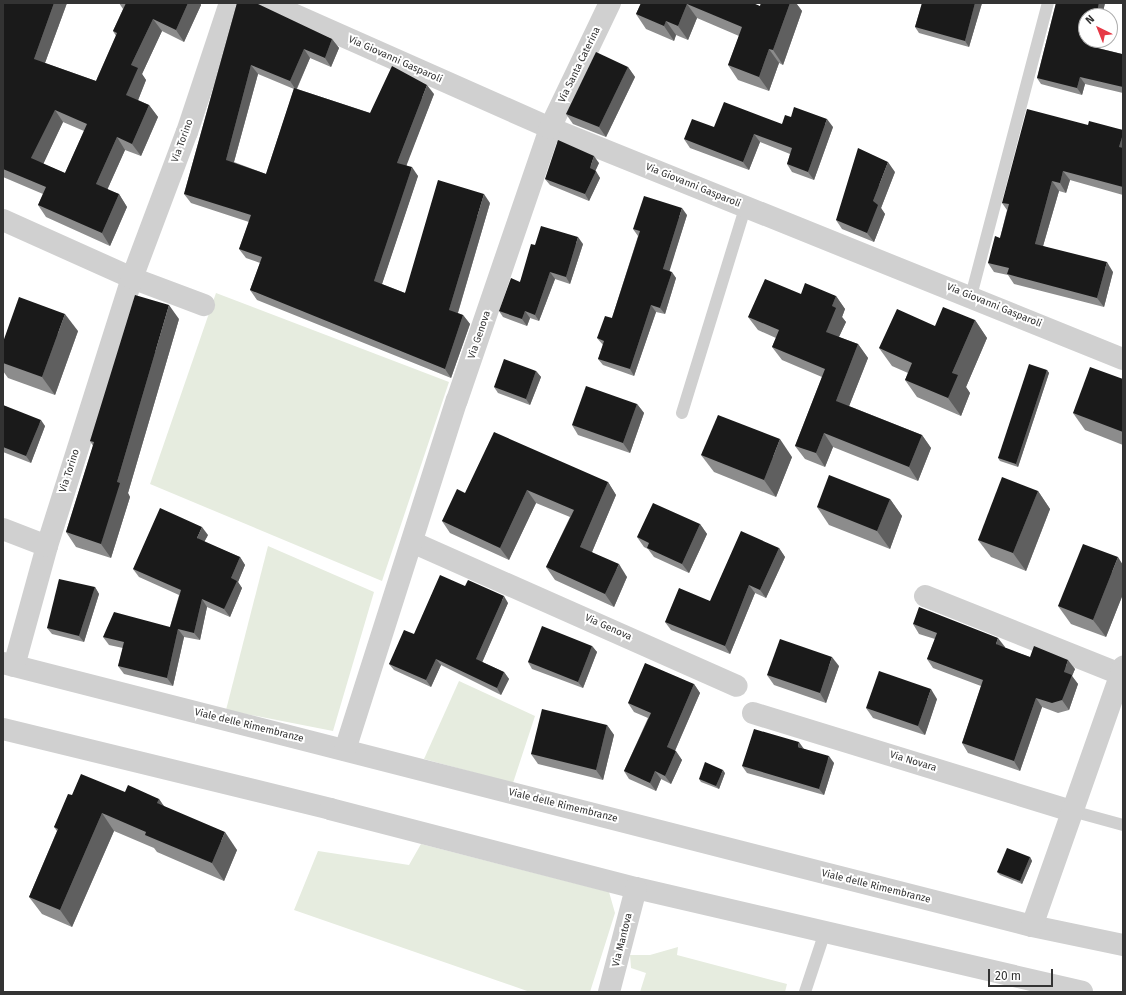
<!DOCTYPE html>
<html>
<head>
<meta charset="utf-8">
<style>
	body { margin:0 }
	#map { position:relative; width:1126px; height:995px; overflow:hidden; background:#fff; font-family:"Fira Sans",sans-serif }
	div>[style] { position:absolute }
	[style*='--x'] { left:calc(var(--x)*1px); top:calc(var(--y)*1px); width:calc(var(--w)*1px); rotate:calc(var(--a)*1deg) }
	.green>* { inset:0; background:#e6ecdf }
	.service>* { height:12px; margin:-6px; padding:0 6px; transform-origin:6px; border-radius:6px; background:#d0d0d0 }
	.minor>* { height:22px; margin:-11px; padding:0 11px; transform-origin:11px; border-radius:11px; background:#d0d0d0 }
	.wall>* { inset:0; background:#8c8c8c }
	.shaded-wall>* { inset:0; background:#5f5f5f }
	.building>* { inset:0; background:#1a1a1a }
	span { translate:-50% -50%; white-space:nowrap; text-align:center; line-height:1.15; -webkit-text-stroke:4px #fff; paint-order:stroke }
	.street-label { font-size:10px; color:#333 }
	.frame { position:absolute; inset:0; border:4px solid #333; pointer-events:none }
	.north { position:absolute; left:1078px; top:8px; width:40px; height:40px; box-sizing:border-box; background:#fff; border:1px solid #adadad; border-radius:50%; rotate:317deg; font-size:11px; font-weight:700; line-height:16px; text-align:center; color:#333 }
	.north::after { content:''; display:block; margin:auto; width:14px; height:18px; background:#e63946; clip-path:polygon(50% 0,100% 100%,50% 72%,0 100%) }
	.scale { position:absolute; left:988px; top:969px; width:65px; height:18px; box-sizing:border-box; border:2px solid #333; border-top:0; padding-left:5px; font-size:12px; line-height:14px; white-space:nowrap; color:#333; -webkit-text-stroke:3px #fff; paint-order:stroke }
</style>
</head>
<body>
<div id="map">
	<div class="green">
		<div style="clip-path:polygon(216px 293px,449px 382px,382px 581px,150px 484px)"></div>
		<div style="clip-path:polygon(268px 546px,374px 592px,333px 731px,226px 710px)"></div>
		<div style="clip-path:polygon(459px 681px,535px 716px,513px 783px,424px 759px)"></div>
		<div style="clip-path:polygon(421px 844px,609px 892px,615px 913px,590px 992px,530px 992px,294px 910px,318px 851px,409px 865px)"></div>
		<div style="clip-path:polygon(678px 947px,677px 955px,787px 984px,785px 992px,640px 992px,646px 973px,631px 968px,630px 955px,650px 955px)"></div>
	</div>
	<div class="service">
		<div style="--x:971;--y:296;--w:303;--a:-75.3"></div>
		<div style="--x:682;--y:413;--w:214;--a:-72.9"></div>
		<div style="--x:1072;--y:811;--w:53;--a:15.4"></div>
		<div style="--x:805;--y:992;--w:63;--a:-71.6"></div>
	</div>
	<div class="minor">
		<div style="--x:268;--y:3;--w:308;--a:23.9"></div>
		<div style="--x:550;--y:128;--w:618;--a:21.96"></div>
		<div style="--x:3;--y:220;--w:141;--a:24.2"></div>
		<div style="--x:132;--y:278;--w:77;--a:20.6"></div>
		<div style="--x:3;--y:529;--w:47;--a:21.1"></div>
		<div style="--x:412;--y:542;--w:355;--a:23.9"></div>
		<div style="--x:925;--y:596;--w:210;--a:21.8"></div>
		<div style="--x:3;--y:663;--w:1062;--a:14.34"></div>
		<div style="--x:1032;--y:926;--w:93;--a:11.8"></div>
		<div style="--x:14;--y:666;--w:124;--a:-74.6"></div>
		<div style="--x:47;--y:546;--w:281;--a:-72.4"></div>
		<div style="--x:132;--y:278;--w:156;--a:-69.4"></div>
		<div style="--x:187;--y:132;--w:136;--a:-71.6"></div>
		<div style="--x:753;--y:713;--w:334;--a:17.1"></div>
		<div style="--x:3;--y:729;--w:337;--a:13.7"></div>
		<div style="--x:330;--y:809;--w:316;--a:14.5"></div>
		<div style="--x:636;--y:888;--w:458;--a:13.1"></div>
		<div style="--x:345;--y:750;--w:367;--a:-72.3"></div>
		<div style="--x:457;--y:400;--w:287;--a:-71.1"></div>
		<div style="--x:550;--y:128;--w:139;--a:-64.4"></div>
		<div style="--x:1032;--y:926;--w:275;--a:-70.6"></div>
		<div style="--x:609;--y:992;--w:107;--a:-75.4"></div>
	</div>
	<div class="wall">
		<div style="clip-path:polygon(evenodd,3px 3px,67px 3px,45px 63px,96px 81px,116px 36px,113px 31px,123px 9px,119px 3px,200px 3px,201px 5px,184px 42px,162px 31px,142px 74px,146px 80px,138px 100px,149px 105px,158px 117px,141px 156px,125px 150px,107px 190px,119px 194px,127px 207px,110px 246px,46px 217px,38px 205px,43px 194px,3px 177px,3px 3px,63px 122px,84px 131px,65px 173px,43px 164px,63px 122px)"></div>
		<div style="clip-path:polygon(evenodd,237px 3px,332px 39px,339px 48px,331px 67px,310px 58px,297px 89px,370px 113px,434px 94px,406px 165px,418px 176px,382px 284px,405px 293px,490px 203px,458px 313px,463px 315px,470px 324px,451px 378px,257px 300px,250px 290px,260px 263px,246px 258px,239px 249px,249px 222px,191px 203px,184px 194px,237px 3px,258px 74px,294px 89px,266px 174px,234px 162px,258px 74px)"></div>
		<div style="clip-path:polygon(641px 3px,760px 6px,761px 3px,796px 3px,802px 11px,783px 65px,779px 63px,769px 91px,738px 80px,728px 65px,739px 36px,697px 18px,688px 40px,676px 35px,674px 41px,646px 29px,636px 14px)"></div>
		<div style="clip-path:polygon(922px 3px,982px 3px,969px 47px,919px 33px,915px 27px)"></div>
		<div style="clip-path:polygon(1056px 3px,1105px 3px,1102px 16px,1086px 16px,1094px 47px,1122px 54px,1123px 47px,1123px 93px,1085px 84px,1082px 95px,1041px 84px,1037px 78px)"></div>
		<div style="clip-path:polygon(628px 67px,635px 77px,606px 137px,573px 124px,566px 114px)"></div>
		<div style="clip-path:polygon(791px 117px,833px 127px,814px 180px,792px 172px,787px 164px,790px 154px,760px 142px,749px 170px,690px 148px,684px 139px,714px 127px,782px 124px)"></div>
		<div style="clip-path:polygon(1088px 125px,1123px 130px,1123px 195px,1070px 180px,1066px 193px,1059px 191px,1043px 246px,1113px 272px,1104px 307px,1014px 284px,1008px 275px,994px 272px,988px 263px,1000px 238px,1007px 210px,1002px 203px)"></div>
		<div style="clip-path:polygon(599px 163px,595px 171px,600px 178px,589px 201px,550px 185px,545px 179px)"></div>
		<div style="clip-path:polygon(895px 172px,881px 208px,885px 214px,874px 242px,842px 229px,836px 220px)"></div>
		<div style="clip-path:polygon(687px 215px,669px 271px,676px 278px,665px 314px,656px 312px,634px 376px,603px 365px,598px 359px,603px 345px,597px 338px,612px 318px,638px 236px,633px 229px)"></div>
		<div style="clip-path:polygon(583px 244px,570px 284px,555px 279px,539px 321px,530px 318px,527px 326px,503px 317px,499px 311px,520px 282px,535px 245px)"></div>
		<div style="clip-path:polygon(801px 294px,836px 296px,845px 309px,842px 317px,846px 322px,839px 337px,858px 344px,868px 358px,849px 406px,922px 435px,931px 448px,918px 481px,833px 447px,825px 467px,805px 459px,795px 446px,822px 377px,782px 360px,772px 347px,776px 338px,758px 330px,748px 317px)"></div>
		<div style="clip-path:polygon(179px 319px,128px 493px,130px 497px,111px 558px,76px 547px,66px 532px,93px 446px,90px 441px)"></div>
		<div style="clip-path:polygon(975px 320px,987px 338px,966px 387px,970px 393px,961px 416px,917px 397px,905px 380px,908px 373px,892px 366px,879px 348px,935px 326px)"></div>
		<div style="clip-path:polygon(78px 331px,55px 395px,8px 378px,3px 371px,3px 342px)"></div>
		<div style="clip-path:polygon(1047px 370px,1049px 373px,1018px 467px,1000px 461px,998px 458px)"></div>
		<div style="clip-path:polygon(536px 371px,541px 377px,530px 405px,498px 393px,494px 387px)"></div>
		<div style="clip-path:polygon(1123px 379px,1123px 445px,1085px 430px,1073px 413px)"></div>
		<div style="clip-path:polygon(637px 404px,644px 413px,630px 453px,578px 435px,572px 425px)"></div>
		<div style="clip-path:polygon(3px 405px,45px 426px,31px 463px,3px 452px)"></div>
		<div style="clip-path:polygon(701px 455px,792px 457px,776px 497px,714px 472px)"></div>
		<div style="clip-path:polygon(608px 482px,616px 495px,592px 552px,627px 577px,614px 607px,555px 580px,546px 567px,570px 517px,536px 503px,509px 560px,450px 533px,442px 521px,465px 493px)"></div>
		<div style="clip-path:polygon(1038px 491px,1050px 509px,1026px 571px,991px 557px,978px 540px)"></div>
		<div style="clip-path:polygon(890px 499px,902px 516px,890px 549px,829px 525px,817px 507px)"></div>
		<div style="clip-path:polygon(700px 524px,707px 534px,689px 573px,654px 557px,648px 549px,644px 547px,637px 537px)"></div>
		<div style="clip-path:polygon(208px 535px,204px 542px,240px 557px,245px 565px,238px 582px,242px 588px,230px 617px,207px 607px,200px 640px,184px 637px,173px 686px,124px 674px,118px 666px,123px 648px,109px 645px,103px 637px,170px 627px,179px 595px,139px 577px,133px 569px)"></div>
		<div style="clip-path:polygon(779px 548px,785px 557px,766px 598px,755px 593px,730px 654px,671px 630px,665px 622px,710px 601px)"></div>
		<div style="clip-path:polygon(1123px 565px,1123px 594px,1106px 637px,1071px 624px,1058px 606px)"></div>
		<div style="clip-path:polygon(465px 586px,508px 603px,482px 662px,504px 672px,509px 679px,501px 695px,441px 665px,431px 687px,394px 670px,389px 664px,414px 634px)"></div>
		<div style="clip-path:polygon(95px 587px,99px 594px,84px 642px,52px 634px,47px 628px)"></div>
		<div style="clip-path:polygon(913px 624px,1005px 647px,1004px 648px,1030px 657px,1075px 669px,1072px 676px,1078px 684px,1069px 710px,1058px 713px,1042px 707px,1020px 771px,968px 753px,962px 743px,981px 686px,933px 668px,927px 659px,935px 639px,919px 634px)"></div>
		<div style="clip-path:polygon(592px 646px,597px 652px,583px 688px,532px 669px,528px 662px)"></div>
		<div style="clip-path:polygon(839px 666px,826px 703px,774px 685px,767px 675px)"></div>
		<div style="clip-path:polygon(694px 684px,700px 693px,675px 751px,682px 760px,671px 784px,661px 779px,656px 791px,629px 779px,624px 771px,648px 718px,634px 712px,628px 703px)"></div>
		<div style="clip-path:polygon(937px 699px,925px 735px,873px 718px,866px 708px)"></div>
		<div style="clip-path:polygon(607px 725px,614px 735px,603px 780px,538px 764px,531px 754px)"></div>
		<div style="clip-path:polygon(804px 749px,834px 763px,824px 795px,747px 773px,742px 766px)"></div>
		<div style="clip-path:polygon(725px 773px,719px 789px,701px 782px,699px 779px)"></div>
		<div style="clip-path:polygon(125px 792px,159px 799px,164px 807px,237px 850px,224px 881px,157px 852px,154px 848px,114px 831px,72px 927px,42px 914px,29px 897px,57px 831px,54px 827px,72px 795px)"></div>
		<div style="clip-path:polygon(1030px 857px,1032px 861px,1022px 884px,1000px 875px,997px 872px)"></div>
	</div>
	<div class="shaded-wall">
		<div style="clip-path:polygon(54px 3px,67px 3px,42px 71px,34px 59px)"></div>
		<div style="clip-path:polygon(188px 3px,200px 3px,201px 5px,184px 42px,176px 30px)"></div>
		<div style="clip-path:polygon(790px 3px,796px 3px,802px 11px,783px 65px,773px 50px)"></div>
		<div style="clip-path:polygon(975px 3px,982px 3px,969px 47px,965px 41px)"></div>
		<div style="clip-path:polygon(1099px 3px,1105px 3px,1102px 16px,1096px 16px)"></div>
		<div style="clip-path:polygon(687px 4px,697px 18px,688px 40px,678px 26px)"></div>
		<div style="clip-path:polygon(153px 19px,162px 31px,142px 74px,146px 80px,135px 108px,126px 95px,131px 65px)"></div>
		<div style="clip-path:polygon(666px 21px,676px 35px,674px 41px,664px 26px)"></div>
		<div style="clip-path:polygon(332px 39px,339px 48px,331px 67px,325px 58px)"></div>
		<div style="clip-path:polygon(1090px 40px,1096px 40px,1093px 52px,1089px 46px)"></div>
		<div style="clip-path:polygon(304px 49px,310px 58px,296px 90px,290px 81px)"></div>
		<div style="clip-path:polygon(769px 49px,779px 63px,769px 91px,759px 77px)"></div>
		<div style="clip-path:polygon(251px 65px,258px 74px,232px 169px,226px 160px)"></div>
		<div style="clip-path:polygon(628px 67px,635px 77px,606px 137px,599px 127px)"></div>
		<div style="clip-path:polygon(1080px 77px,1085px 84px,1082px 95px,1077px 88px)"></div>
		<div style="clip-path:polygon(427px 85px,434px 94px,404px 172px,397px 163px)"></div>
		<div style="clip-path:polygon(149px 105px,158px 117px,141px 156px,132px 144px)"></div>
		<div style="clip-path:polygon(55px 110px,63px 122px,40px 171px,31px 158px)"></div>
		<div style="clip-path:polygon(827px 119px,833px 127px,814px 180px,808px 172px)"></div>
		<div style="clip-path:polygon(754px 134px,760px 142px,749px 170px,743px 162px)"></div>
		<div style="clip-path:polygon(1123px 134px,1123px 153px,1119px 147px)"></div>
		<div style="clip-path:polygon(117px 137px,125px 150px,104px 197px,96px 184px)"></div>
		<div style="clip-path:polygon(594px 156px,599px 163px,594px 174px,590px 168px)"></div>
		<div style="clip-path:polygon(888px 162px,895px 172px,881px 208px,885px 214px,874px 242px,867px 233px,873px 201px)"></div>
		<div style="clip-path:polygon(412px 167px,418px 176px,380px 290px,374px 281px)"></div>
		<div style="clip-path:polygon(596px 171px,600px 178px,589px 201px,585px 194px)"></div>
		<div style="clip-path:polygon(1063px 171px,1070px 180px,1066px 193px,1060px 183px)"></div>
		<div style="clip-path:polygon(1052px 181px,1059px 191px,1041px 253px,1035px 244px)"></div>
		<div style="clip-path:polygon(119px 194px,127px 207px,110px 246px,102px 233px)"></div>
		<div style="clip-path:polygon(484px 194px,490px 203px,456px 319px,449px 310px)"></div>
		<div style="clip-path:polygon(682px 208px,687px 215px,668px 276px,663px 269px)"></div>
		<div style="clip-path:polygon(578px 237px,583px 244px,570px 284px,566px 277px)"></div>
		<div style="clip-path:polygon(1107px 262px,1113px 272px,1104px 307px,1097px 298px)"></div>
		<div style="clip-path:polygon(550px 272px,555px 279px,539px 321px,535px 315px)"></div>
		<div style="clip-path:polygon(672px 272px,676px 278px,665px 314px,660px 308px)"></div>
		<div style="clip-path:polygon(836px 296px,845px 309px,842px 317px,846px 322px,835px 345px,826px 332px,832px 306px)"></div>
		<div style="clip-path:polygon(169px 305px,179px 319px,128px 493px,130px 497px,111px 558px,101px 544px,117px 482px)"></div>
		<div style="clip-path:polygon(651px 305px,656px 312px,634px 376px,630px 369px)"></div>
		<div style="clip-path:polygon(525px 311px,530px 318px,527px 326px,522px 319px)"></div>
		<div style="clip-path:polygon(65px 314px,78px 331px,55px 395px,42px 377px)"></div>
		<div style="clip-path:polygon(463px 315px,470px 324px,451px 378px,445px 369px)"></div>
		<div style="clip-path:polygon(975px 320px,987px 338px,966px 387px,970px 393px,961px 416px,948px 398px,952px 373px)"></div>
		<div style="clip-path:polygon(858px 344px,868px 358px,846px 414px,836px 401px)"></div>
		<div style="clip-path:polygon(1047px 370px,1049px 373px,1018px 467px,1016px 464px)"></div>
		<div style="clip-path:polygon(536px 371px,541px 377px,530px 405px,526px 399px)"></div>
		<div style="clip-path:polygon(637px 404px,644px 413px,630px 453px,623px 443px)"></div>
		<div style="clip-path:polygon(41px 420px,45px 426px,31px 463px,26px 456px)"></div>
		<div style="clip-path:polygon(824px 433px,833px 447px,825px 467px,816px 453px)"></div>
		<div style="clip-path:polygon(922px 435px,931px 448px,918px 481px,909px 467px)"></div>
		<div style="clip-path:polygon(780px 439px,792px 457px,776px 497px,764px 480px)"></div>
		<div style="clip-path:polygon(608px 482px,616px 495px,589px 559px,580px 547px)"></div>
		<div style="clip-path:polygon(527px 490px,536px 503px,509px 560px,500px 548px)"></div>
		<div style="clip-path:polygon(1038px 491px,1050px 509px,1026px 571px,1013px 553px)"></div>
		<div style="clip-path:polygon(890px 499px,902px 516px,890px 549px,877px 531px)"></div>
		<div style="clip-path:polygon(700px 524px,707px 534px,689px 573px,682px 564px)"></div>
		<div style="clip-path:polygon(202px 527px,208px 535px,202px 546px,197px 538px)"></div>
		<div style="clip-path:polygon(779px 548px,785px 557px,766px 598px,760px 590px)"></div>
		<div style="clip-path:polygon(240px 557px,245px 565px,238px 582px,242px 588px,230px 617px,224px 609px,231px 578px)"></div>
		<div style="clip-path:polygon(1118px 557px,1123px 565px,1123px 594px,1106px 637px,1093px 620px)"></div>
		<div style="clip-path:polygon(619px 564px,627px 577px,614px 607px,605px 594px)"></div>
		<div style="clip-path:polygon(749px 585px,755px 593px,730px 654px,725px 646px)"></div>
		<div style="clip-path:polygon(95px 587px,99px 594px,84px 642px,79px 636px)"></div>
		<div style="clip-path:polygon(504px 596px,508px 603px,481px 665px,476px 659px)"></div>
		<div style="clip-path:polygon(202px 599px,207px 607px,200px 640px,194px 633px)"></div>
		<div style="clip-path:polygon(178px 629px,184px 637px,173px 686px,167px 678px)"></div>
		<div style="clip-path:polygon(998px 638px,1005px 647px,1002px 654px,996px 644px)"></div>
		<div style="clip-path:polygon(592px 646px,597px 652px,583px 688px,578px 682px)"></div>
		<div style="clip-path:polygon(832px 657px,839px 666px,826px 703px,820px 693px)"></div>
		<div style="clip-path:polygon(436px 659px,441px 665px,431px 687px,426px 680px)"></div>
		<div style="clip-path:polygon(1068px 660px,1075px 669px,1072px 676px,1078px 684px,1069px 710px,1062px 700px,1064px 672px)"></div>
		<div style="clip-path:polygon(504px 672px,509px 679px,501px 695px,497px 688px)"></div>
		<div style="clip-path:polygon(694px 684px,700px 693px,673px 755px,667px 747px)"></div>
		<div style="clip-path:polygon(931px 689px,937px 699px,925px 735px,918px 726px)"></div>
		<div style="clip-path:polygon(1036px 698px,1042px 707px,1020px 771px,1014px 761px)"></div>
		<div style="clip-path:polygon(607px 725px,614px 735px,603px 780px,596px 770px)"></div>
		<div style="clip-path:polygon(799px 742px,804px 749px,798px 747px)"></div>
		<div style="clip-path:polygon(676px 751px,682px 760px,671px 784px,665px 776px)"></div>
		<div style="clip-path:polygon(829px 756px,834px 763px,824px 795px,819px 789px)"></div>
		<div style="clip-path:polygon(723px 770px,725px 773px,719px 789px,716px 786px)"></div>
		<div style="clip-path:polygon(655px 771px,661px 779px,656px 791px,650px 783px)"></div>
		<div style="clip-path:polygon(159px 799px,171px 816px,157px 803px)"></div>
		<div style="clip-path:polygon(102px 813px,114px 831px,72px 927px,60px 910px)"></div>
		<div style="clip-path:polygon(225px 832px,237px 850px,224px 881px,212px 863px)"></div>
		<div style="clip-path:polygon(1030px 857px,1032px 861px,1022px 884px,1020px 881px)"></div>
	</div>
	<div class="building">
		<div style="clip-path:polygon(evenodd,3px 3px,54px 3px,34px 59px,96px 81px,117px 33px,113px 31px,126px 3px,125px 3px,188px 3px,176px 30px,153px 19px,131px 65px,138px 68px,126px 95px,149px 105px,132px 144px,117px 137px,96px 184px,119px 194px,102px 233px,38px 205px,46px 187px,3px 169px,3px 3px,55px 110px,87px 124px,65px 173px,31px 158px,55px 110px)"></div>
		<div style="clip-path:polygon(237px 3px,256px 3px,332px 39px,325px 58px,304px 49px,290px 81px,251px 65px,226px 160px,266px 174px,294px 88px,370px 113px,392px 66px,427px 85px,397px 163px,412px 167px,374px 281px,405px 293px,438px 180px,484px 194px,449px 310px,463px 315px,445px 369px,250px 290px,262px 257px,239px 249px,251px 215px,184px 194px)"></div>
		<div style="clip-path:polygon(641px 3px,753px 3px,760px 6px,761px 3px,790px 3px,773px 50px,769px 49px,759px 77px,728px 65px,742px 27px,687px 4px,678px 26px,666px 21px,664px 26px,636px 14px)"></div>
		<div style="clip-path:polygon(922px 3px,975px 3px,965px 41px,915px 27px)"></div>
		<div style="clip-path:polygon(1056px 3px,1099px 3px,1096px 16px,1086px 16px,1086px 40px,1090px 40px,1089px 46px,1122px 54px,1123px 47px,1123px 87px,1080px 77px,1077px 88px,1037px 78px)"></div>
		<div style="clip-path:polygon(596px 52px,628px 67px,599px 127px,566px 114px)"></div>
		<div style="clip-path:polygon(724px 102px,782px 124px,785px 115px,791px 117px,794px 107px,827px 119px,808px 172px,787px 164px,792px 148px,754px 134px,743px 162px,684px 139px,692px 119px,714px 127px)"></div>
		<div style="clip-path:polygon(1027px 109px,1088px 125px,1089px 121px,1123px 130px,1123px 134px,1119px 147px,1123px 148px,1123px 187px,1063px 171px,1060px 183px,1052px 181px,1035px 244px,1107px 262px,1097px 298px,1007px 274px,1009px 268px,988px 263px,995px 236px,1000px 238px,1009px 204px,1002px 203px)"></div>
		<div style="clip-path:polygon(558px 140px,594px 156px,590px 168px,596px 171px,585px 194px,545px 179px)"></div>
		<div style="clip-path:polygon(858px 148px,888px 162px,873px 201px,878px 205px,867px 233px,836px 220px)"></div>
		<div style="clip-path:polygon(644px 196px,682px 208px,663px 269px,672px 272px,660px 308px,651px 305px,630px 369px,598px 359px,604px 341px,597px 338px,605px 316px,612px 318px,640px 231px,633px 229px)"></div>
		<div style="clip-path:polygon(541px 226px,578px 237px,566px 277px,550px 272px,535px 315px,525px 311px,522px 319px,499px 311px,511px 278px,520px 282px,531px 244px,535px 245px)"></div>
		<div style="clip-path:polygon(765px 279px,801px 294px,805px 283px,836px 296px,832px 306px,836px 308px,826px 332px,858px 344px,836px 401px,922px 435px,909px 467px,824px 433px,816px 453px,795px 446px,825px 369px,772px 347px,779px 330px,748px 317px)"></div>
		<div style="clip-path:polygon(135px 295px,169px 305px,117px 482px,120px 483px,101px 544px,66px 532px,94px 442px,90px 441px)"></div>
		<div style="clip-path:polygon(19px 297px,65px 314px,42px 377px,3px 363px,3px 342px)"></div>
		<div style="clip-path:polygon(943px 307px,975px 320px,952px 373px,958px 375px,948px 398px,905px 380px,912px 363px,879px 348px,897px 309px,935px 326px)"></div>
		<div style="clip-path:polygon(504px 359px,536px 371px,526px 399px,494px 387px)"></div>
		<div style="clip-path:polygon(1029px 364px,1047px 370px,1016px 464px,998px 458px)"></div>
		<div style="clip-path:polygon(1090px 367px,1123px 379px,1123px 432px,1073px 413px)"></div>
		<div style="clip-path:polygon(586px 386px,637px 404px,623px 443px,572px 425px)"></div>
		<div style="clip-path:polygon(3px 405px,41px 420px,26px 456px,3px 447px)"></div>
		<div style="clip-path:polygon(718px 415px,780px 439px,764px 480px,701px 455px)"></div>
		<div style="clip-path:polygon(494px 432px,608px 482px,580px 547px,619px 564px,605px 594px,546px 567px,574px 510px,527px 490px,500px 548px,442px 521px,457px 489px,465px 493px)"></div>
		<div style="clip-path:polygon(829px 475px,890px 499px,877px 531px,817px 507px)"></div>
		<div style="clip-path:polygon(1002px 477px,1038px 491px,1013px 553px,978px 540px)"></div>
		<div style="clip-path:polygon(653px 503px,700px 524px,682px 564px,647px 548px,649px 543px,637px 537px)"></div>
		<div style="clip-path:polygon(160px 508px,202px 527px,197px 538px,240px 557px,231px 578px,237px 581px,224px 609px,202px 599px,194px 633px,178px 629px,167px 678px,118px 666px,124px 642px,103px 637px,114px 612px,170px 627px,181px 590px,133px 569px)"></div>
		<div style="clip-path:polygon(741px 531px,779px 548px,760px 590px,749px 585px,725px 646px,665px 622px,679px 588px,710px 601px)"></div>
		<div style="clip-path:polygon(1083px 544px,1118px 557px,1093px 620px,1058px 606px)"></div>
		<div style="clip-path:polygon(440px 575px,465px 586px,468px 580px,504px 596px,476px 659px,504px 672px,497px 688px,436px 659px,426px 680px,389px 664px,404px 630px,414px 634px)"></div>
		<div style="clip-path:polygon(59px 579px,95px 587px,79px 636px,47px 628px)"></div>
		<div style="clip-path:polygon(919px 607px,998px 638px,996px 644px,1030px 657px,1034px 646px,1068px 660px,1064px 672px,1072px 675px,1062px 700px,1052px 703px,1036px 698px,1014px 761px,962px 743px,983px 680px,927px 659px,937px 633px,913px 624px)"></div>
		<div style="clip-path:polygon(542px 626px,592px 646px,578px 682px,528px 662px)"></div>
		<div style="clip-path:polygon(780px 639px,832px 657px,820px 693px,767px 675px)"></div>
		<div style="clip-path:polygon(645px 663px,694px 684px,667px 747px,676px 751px,665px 776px,655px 771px,650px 783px,624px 771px,651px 713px,628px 703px)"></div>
		<div style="clip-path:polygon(879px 671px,931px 689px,918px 726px,866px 708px)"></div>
		<div style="clip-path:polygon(542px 709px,607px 725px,596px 770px,531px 754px)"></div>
		<div style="clip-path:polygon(754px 729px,799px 742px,798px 747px,829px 756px,819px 789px,742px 766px)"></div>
		<div style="clip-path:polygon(705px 762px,723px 770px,716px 786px,699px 779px)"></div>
		<div style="clip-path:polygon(81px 774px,125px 792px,128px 785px,159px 799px,157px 803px,225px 832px,212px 863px,145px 835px,146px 832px,102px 813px,60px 910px,29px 897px,58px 829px,54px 827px,68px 794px,72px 795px)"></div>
		<div style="clip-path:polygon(1007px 848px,1030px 857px,1020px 881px,997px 872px)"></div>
	</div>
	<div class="street-label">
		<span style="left:395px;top:60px;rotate:24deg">Via Giovanni Gasparoli</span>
		<span style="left:580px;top:65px;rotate:-64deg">Via Santa Caterina</span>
		<span style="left:183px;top:141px;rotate:-70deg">Via Torino</span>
		<span style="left:693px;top:186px;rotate:22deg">Via Giovanni Gasparoli</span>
		<span style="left:994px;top:306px;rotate:22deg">Via Giovanni Gasparoli</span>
		<span style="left:480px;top:335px;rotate:-71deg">Via Genova</span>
		<span style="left:70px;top:471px;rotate:-72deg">Via Torino</span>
		<span style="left:608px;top:628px;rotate:24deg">Via Genova</span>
		<span style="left:249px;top:726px;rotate:14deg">Viale delle Rimembranze</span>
		<span style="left:913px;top:762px;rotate:17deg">Via Novara</span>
		<span style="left:563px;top:806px;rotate:14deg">Viale delle Rimembranze</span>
		<span style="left:876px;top:887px;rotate:14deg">Viale delle Rimembranze</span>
		<span style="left:623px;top:940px;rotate:-76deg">Via Mantova</span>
	</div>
	<div class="frame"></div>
	<div class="north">N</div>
	<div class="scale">20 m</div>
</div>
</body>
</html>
